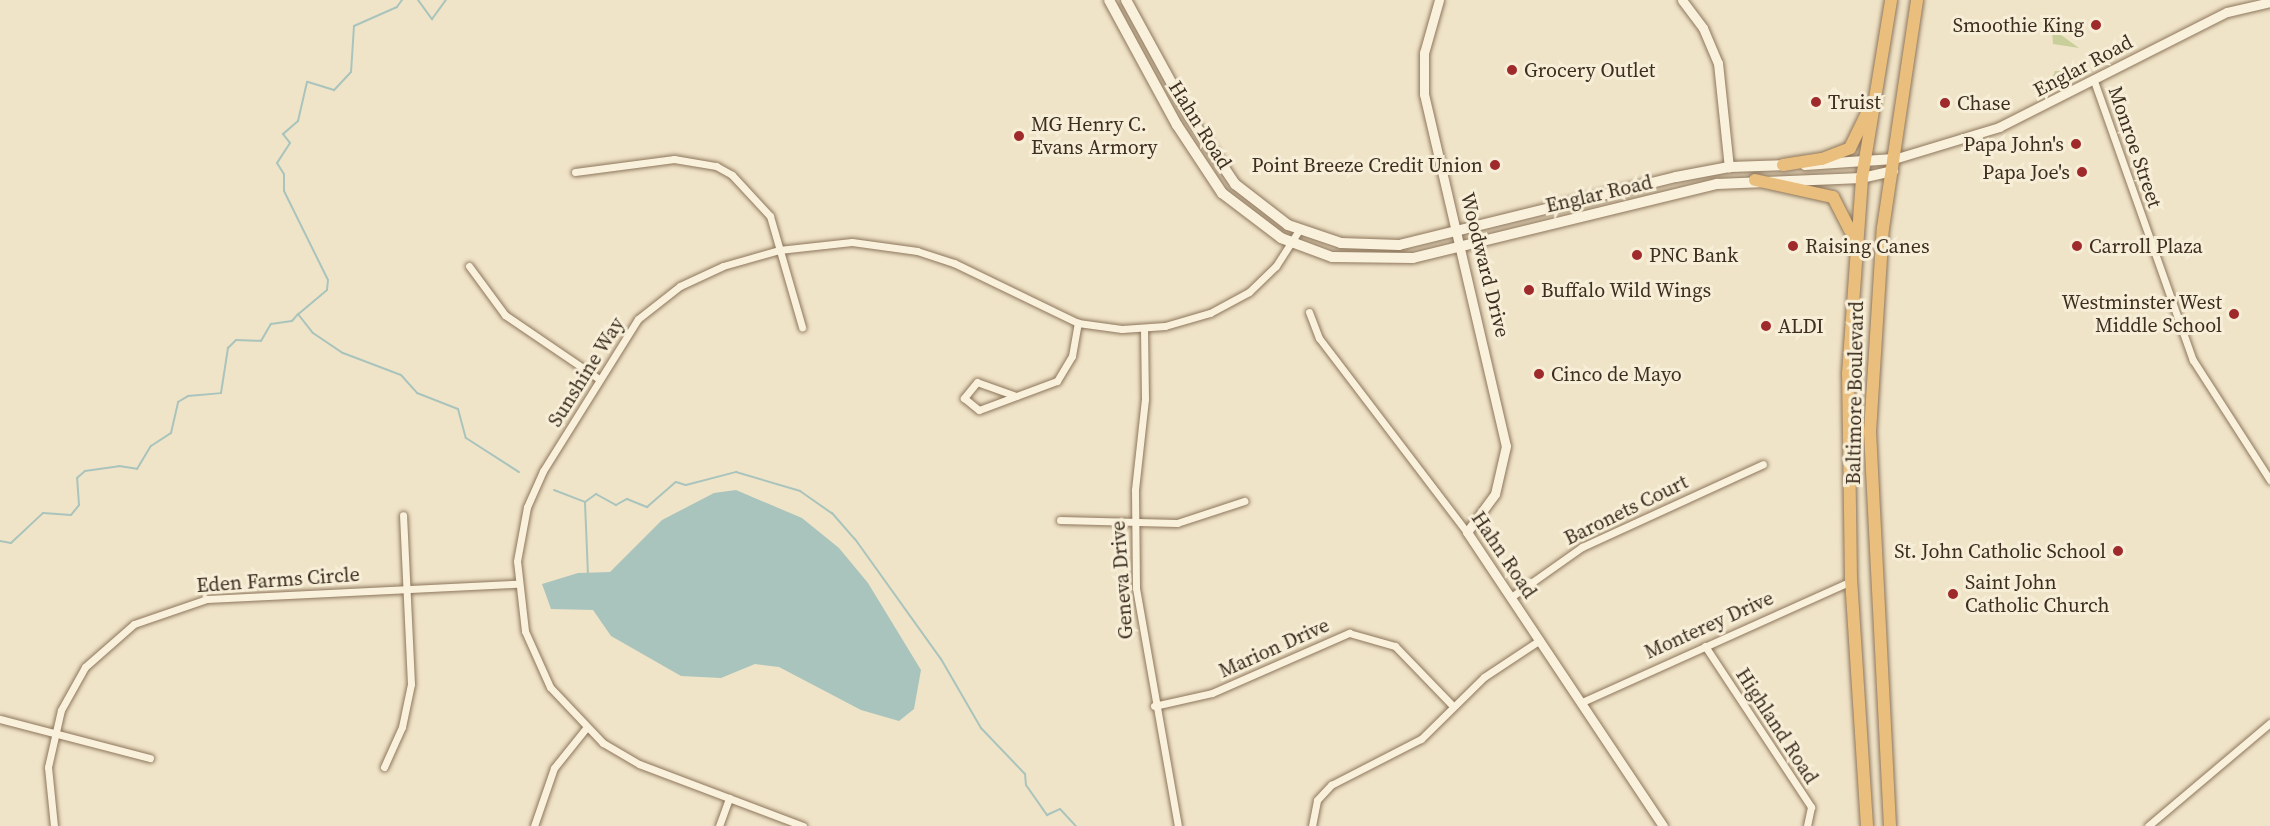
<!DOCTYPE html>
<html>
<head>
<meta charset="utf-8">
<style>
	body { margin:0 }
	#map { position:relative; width:2270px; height:826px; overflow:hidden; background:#f0e4c8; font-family:"Source Serif 4",serif }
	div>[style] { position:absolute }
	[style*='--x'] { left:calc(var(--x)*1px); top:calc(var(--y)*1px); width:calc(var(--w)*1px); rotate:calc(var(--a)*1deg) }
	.green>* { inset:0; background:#c9cf9b }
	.water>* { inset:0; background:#a9c4bc }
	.stream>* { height:2px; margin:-1px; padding:0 1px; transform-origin:1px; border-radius:1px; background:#a9c4bc }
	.roads { filter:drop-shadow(0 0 2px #8d765c) drop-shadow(0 0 2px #8d765c) }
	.minor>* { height:7px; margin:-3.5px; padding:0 3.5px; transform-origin:3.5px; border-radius:3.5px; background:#faf1dc }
	.tertiary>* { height:9px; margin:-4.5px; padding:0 4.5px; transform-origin:4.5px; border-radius:4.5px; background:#faf1dc }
	.secondary>* { height:10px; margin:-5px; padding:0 5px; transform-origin:5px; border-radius:5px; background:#faf1dc }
	.trunk>* { height:12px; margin:-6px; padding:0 6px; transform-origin:6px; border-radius:6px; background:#eabe7c }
	.dots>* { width:16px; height:16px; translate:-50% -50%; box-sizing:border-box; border:3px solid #f7eed8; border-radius:50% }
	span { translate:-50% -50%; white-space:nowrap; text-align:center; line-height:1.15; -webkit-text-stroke:6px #f7eed8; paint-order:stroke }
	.poi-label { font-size:20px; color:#3d2e20 }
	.right { translate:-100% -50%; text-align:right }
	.left { translate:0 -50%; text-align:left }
	.street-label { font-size:20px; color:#3d2e20 }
</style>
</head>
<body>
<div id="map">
	<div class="green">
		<div style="clip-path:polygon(2052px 31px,2057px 32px,2079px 48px,2053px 44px)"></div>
		<div style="clip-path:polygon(2055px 71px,2063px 71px,2065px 78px,2047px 90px)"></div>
	</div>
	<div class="water">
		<div style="clip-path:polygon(736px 490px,802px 518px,839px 548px,868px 583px,921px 670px,914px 709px,899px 721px,861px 710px,779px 667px,755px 664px,721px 678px,681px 676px,611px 636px,593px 610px,551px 609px,542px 584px,578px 573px,610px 572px,662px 520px,714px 493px)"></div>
	</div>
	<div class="stream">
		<div style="--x:402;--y:0;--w:9;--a:126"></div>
		<div style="--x:397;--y:7;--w:47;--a:156.2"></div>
		<div style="--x:354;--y:26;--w:46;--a:93.7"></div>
		<div style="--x:351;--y:72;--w:25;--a:133"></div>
		<div style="--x:334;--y:90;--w:28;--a:-163"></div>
		<div style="--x:307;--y:82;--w:40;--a:103"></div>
		<div style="--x:298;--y:121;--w:20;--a:139"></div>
		<div style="--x:283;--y:134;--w:11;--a:52"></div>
		<div style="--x:290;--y:143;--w:24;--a:123"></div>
		<div style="--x:277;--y:163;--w:13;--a:58"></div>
		<div style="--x:284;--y:174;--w:17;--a:90"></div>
		<div style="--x:284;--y:191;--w:99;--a:63.7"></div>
		<div style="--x:328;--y:280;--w:10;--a:96"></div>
		<div style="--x:327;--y:290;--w:38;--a:140"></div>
		<div style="--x:298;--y:314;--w:24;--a:52"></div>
		<div style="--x:313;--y:333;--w:36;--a:34"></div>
		<div style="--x:343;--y:353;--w:62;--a:20.8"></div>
		<div style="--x:401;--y:375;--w:24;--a:48"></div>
		<div style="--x:417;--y:393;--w:44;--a:21.3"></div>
		<div style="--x:458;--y:409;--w:30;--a:75"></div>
		<div style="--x:466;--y:438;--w:63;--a:32.7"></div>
		<div style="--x:418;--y:0;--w:24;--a:54"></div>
		<div style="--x:432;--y:19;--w:24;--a:-54"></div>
		<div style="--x:554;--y:490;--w:33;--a:21"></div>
		<div style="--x:585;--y:502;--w:14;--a:-36"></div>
		<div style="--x:596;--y:494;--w:23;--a:29"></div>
		<div style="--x:616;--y:505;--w:13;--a:-29"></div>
		<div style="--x:627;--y:499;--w:22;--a:22"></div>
		<div style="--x:647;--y:507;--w:38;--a:-41"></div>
		<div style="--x:676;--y:482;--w:10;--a:17"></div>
		<div style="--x:686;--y:485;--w:52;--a:-14.6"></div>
		<div style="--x:736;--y:472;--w:67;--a:16.5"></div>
		<div style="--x:800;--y:491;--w:39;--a:35"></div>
		<div style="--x:832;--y:513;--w:35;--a:49"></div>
		<div style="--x:855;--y:539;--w:148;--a:54.4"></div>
		<div style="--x:941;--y:659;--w:80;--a:59.9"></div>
		<div style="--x:981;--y:728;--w:64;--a:46.3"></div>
		<div style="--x:1025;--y:774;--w:11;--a:85"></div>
		<div style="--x:1026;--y:785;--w:37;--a:55"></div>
		<div style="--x:1047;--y:815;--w:14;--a:-25"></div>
		<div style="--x:1060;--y:809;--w:23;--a:47"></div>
		<div style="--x:585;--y:503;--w:72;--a:87.6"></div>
		<div style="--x:0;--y:541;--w:11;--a:10"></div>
		<div style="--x:11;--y:543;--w:44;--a:-43.2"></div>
		<div style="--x:43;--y:513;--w:28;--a:4"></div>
		<div style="--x:71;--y:515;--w:13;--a:-51"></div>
		<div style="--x:79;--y:505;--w:27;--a:-94"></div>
		<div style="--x:77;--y:478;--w:11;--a:-41"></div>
		<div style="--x:85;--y:471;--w:34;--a:-8"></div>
		<div style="--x:119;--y:466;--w:18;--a:9"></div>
		<div style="--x:137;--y:469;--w:27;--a:-59"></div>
		<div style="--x:151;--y:446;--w:24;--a:-33"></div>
		<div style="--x:171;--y:433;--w:32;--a:-77"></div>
		<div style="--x:178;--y:402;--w:12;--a:-31"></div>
		<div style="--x:188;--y:396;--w:33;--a:-5"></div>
		<div style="--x:221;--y:393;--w:46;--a:-81.2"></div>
		<div style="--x:228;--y:348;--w:11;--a:-45"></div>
		<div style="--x:236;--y:340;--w:25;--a:2"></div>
		<div style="--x:261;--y:341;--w:20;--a:-60"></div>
		<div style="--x:271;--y:324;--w:21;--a:-8"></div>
		<div style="--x:292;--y:321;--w:9;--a:-49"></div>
	</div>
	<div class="roads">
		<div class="minor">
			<div style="--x:2094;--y:81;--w:296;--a:70.5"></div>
			<div style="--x:2193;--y:360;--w:143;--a:57.3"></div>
			<div style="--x:575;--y:172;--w:100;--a:-7.5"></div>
			<div style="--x:674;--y:159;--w:43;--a:9.5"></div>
			<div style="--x:716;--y:166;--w:18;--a:29"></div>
			<div style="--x:732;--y:175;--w:56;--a:47.2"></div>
			<div style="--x:770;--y:216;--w:116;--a:73.9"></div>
			<div style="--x:469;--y:266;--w:61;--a:53.7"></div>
			<div style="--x:505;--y:315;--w:114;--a:34.2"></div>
			<div style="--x:1309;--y:312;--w:28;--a:69"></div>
			<div style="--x:1319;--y:338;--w:244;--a:52.7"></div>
			<div style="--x:1144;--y:328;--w:71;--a:89.2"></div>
			<div style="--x:1145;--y:399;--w:92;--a:96.3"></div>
			<div style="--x:1135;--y:490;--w:98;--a:89.4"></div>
			<div style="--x:1136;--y:588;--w:242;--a:80"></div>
			<div style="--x:1016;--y:396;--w:41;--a:-160.3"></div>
			<div style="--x:977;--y:382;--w:21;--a:129"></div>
			<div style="--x:964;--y:398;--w:19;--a:39"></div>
			<div style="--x:979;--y:410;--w:83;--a:-20.4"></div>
			<div style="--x:1057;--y:381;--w:29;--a:-59"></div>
			<div style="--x:1072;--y:356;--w:34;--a:-80"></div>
			<div style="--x:1060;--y:520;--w:117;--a:1.5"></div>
			<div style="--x:1177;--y:523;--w:71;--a:-18.2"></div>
			<div style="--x:1511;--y:597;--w:87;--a:-35.2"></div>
			<div style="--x:1582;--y:547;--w:199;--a:-24.6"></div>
			<div style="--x:1705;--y:646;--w:193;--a:56.6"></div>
			<div style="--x:1811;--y:807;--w:19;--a:102"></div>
			<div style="--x:1582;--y:702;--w:295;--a:-24.2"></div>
			<div style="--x:1154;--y:706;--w:59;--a:-12.6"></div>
			<div style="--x:1212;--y:693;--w:150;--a:-23.7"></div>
			<div style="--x:1349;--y:633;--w:48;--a:15.8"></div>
			<div style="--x:1395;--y:646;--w:83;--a:46"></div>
			<div style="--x:0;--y:719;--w:155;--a:14.6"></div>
			<div style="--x:384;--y:767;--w:44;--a:-65.8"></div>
			<div style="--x:402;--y:727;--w:44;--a:-78.2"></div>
			<div style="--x:411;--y:684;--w:169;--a:-92.7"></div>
			<div style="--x:54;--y:826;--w:59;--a:-95.8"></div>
			<div style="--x:48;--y:767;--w:58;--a:-77.2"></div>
			<div style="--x:61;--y:710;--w:49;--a:-60.8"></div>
			<div style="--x:85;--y:667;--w:65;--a:-41.3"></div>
			<div style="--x:134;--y:624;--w:77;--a:-18.9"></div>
			<div style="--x:207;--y:599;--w:310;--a:-2.8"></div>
			<div style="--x:534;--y:826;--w:61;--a:-71"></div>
			<div style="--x:554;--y:768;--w:51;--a:-51.3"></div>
			<div style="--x:719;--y:826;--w:30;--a:-70"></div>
			<div style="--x:803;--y:826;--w:175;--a:-159.3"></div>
			<div style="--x:639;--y:764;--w:42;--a:-149.7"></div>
			<div style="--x:603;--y:743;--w:77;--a:-133.4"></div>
			<div style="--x:550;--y:687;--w:61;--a:-114.1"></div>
			<div style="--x:525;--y:631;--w:70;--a:-96.5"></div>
			<div style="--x:517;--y:561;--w:55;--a:-79.5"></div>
			<div style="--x:527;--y:507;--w:39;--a:-66"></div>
			<div style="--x:543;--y:471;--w:179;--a:-58"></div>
			<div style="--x:638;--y:319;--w:53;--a:-38.2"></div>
			<div style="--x:680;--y:286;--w:47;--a:-24.9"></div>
			<div style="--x:723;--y:266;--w:58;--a:-15.9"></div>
			<div style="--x:779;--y:250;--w:73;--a:-6.3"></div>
			<div style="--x:852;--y:242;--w:66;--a:7.9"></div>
			<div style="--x:917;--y:251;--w:39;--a:18"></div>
			<div style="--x:954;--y:263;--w:138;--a:25.8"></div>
			<div style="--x:1078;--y:323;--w:44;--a:7.8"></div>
			<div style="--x:1122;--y:329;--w:43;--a:-4"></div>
			<div style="--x:1165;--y:326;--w:47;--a:-16.1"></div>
			<div style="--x:1210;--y:313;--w:44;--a:-28.3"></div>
			<div style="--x:1249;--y:292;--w:37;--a:-44"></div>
			<div style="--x:1276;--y:266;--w:43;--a:-57.4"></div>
			<div style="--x:1312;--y:826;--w:26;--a:-79"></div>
			<div style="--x:1317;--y:800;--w:21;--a:-47"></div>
			<div style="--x:1331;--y:785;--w:101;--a:-27.1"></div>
			<div style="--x:1421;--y:739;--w:88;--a:-44.5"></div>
			<div style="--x:1484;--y:677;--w:67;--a:-33.5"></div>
			<div style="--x:2148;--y:826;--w:160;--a:-40.2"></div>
		</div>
		<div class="tertiary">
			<div style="--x:1439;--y:0;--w:55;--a:105.8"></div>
			<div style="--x:1424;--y:53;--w:41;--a:90"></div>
			<div style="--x:1424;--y:94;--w:361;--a:76.9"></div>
			<div style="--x:1506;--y:446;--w:49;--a:102.9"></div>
			<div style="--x:1495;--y:494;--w:47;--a:126.4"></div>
			<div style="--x:1467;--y:532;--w:353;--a:56.3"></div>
			<div style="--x:1682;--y:0;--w:35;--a:53"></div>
			<div style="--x:1703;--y:28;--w:38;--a:67"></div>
			<div style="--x:1718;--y:63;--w:105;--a:84"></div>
			<div style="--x:1894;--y:159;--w:110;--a:-16.9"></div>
			<div style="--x:1999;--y:127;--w:255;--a:-26.8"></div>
			<div style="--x:2227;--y:12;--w:44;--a:-13.1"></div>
		</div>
		<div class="secondary">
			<div style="--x:1109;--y:0;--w:142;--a:61.5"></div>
			<div style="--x:1177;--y:125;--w:82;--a:56.5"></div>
			<div style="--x:1222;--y:193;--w:74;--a:37.3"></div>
			<div style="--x:1281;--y:238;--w:54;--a:20.4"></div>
			<div style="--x:1332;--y:257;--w:81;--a:0.7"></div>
			<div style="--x:1413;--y:258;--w:313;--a:-13.7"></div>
			<div style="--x:1717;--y:184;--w:145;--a:-2.4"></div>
			<div style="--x:1862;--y:178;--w:32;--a:-13"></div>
			<div style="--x:1126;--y:0;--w:133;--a:61.3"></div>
			<div style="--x:1190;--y:117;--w:81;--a:56.1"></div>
			<div style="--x:1235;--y:184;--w:67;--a:37.7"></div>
			<div style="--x:1288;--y:225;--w:56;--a:18.8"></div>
			<div style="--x:1341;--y:243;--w:58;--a:2"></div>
			<div style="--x:1399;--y:245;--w:285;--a:-13.8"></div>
			<div style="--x:1676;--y:177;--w:54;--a:-10.7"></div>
			<div style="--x:1729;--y:167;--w:60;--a:-1.9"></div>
			<div style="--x:1805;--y:165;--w:89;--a:-3.9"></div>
		</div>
		<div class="trunk">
			<div style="--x:1783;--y:165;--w:39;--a:-9"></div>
			<div style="--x:1822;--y:159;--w:30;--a:-21"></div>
			<div style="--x:1850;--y:148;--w:39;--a:-64"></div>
			<div style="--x:1755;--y:180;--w:80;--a:12.3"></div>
			<div style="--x:1833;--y:197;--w:46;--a:62.9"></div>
			<div style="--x:1867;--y:826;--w:246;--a:-93.7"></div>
			<div style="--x:1851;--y:581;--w:207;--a:-90.8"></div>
			<div style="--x:1848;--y:374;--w:196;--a:-85.9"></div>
			<div style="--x:1862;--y:178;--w:180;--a:-80.7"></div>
			<div style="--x:1890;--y:826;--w:395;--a:-92.9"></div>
			<div style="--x:1870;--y:432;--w:204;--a:-86.4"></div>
			<div style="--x:1883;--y:228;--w:231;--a:-81.5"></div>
		</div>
	</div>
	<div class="dots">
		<div style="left:2096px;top:25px;background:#9e2a2b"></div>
		<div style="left:1512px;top:70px;background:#9e2a2b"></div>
		<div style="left:1816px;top:102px;background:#9e2a2b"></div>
		<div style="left:1945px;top:103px;background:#9e2a2b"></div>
		<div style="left:1019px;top:136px;background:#9e2a2b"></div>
		<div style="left:2076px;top:144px;background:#9e2a2b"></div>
		<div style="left:1495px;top:165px;background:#9e2a2b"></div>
		<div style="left:2082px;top:172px;background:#9e2a2b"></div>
		<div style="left:1793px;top:246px;background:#9e2a2b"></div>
		<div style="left:2077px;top:246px;background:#9e2a2b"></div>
		<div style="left:1637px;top:255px;background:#9e2a2b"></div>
		<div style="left:1529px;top:290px;background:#9e2a2b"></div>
		<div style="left:2234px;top:314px;background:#9e2a2b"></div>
		<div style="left:1766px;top:326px;background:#9e2a2b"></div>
		<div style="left:1539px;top:374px;background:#9e2a2b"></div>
		<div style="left:2118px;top:551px;background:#9e2a2b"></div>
		<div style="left:1953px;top:594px;background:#9e2a2b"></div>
	</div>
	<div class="poi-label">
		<span class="right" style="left:2084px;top:25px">Smoothie King</span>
		<span class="left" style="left:1524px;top:70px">Grocery Outlet</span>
		<span class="left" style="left:1828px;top:102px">Truist</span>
		<span class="left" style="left:1957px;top:103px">Chase</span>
		<span class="left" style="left:1031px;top:136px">MG Henry C.<br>Evans Armory</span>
		<span class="right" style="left:2064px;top:144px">Papa John's</span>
		<span class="right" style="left:1483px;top:165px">Point Breeze Credit Union</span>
		<span class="right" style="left:2070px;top:172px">Papa Joe's</span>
		<span class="left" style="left:1805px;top:246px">Raising Canes</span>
		<span class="left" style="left:2089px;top:246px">Carroll Plaza</span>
		<span class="left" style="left:1649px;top:255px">PNC Bank</span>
		<span class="left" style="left:1541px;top:290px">Buffalo Wild Wings</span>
		<span class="right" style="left:2222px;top:314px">Westminster West<br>Middle School</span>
		<span class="left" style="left:1778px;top:326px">ALDI</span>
		<span class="left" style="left:1551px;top:374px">Cinco de Mayo</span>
		<span class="right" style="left:2106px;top:551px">St. John Catholic School</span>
		<span class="left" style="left:1965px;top:594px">Saint John<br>Catholic Church</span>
	</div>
	<div class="street-label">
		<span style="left:2083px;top:66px;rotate:-28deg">Englar Road</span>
		<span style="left:1200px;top:125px;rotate:58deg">Hahn Road</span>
		<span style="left:2135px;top:147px;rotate:71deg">Monroe Street</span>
		<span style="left:1599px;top:194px;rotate:-13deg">Englar Road</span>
		<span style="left:1485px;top:265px;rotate:76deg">Woodward Drive</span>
		<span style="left:586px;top:372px;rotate:-58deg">Sunshine Way</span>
		<span style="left:1855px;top:393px;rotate:-89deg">Baltimore Boulevard</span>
		<span style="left:1626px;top:510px;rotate:-26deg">Baronets Court</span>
		<span style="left:1504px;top:555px;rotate:56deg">Hahn Road</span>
		<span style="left:278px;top:580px;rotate:-4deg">Eden Farms Circle</span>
		<span style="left:1122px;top:580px;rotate:-94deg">Geneva Drive</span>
		<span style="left:1709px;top:625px;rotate:-24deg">Monterey Drive</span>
		<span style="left:1274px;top:648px;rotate:-24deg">Marion Drive</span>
		<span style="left:1777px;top:726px;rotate:57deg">Highland Road</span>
	</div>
</div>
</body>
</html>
